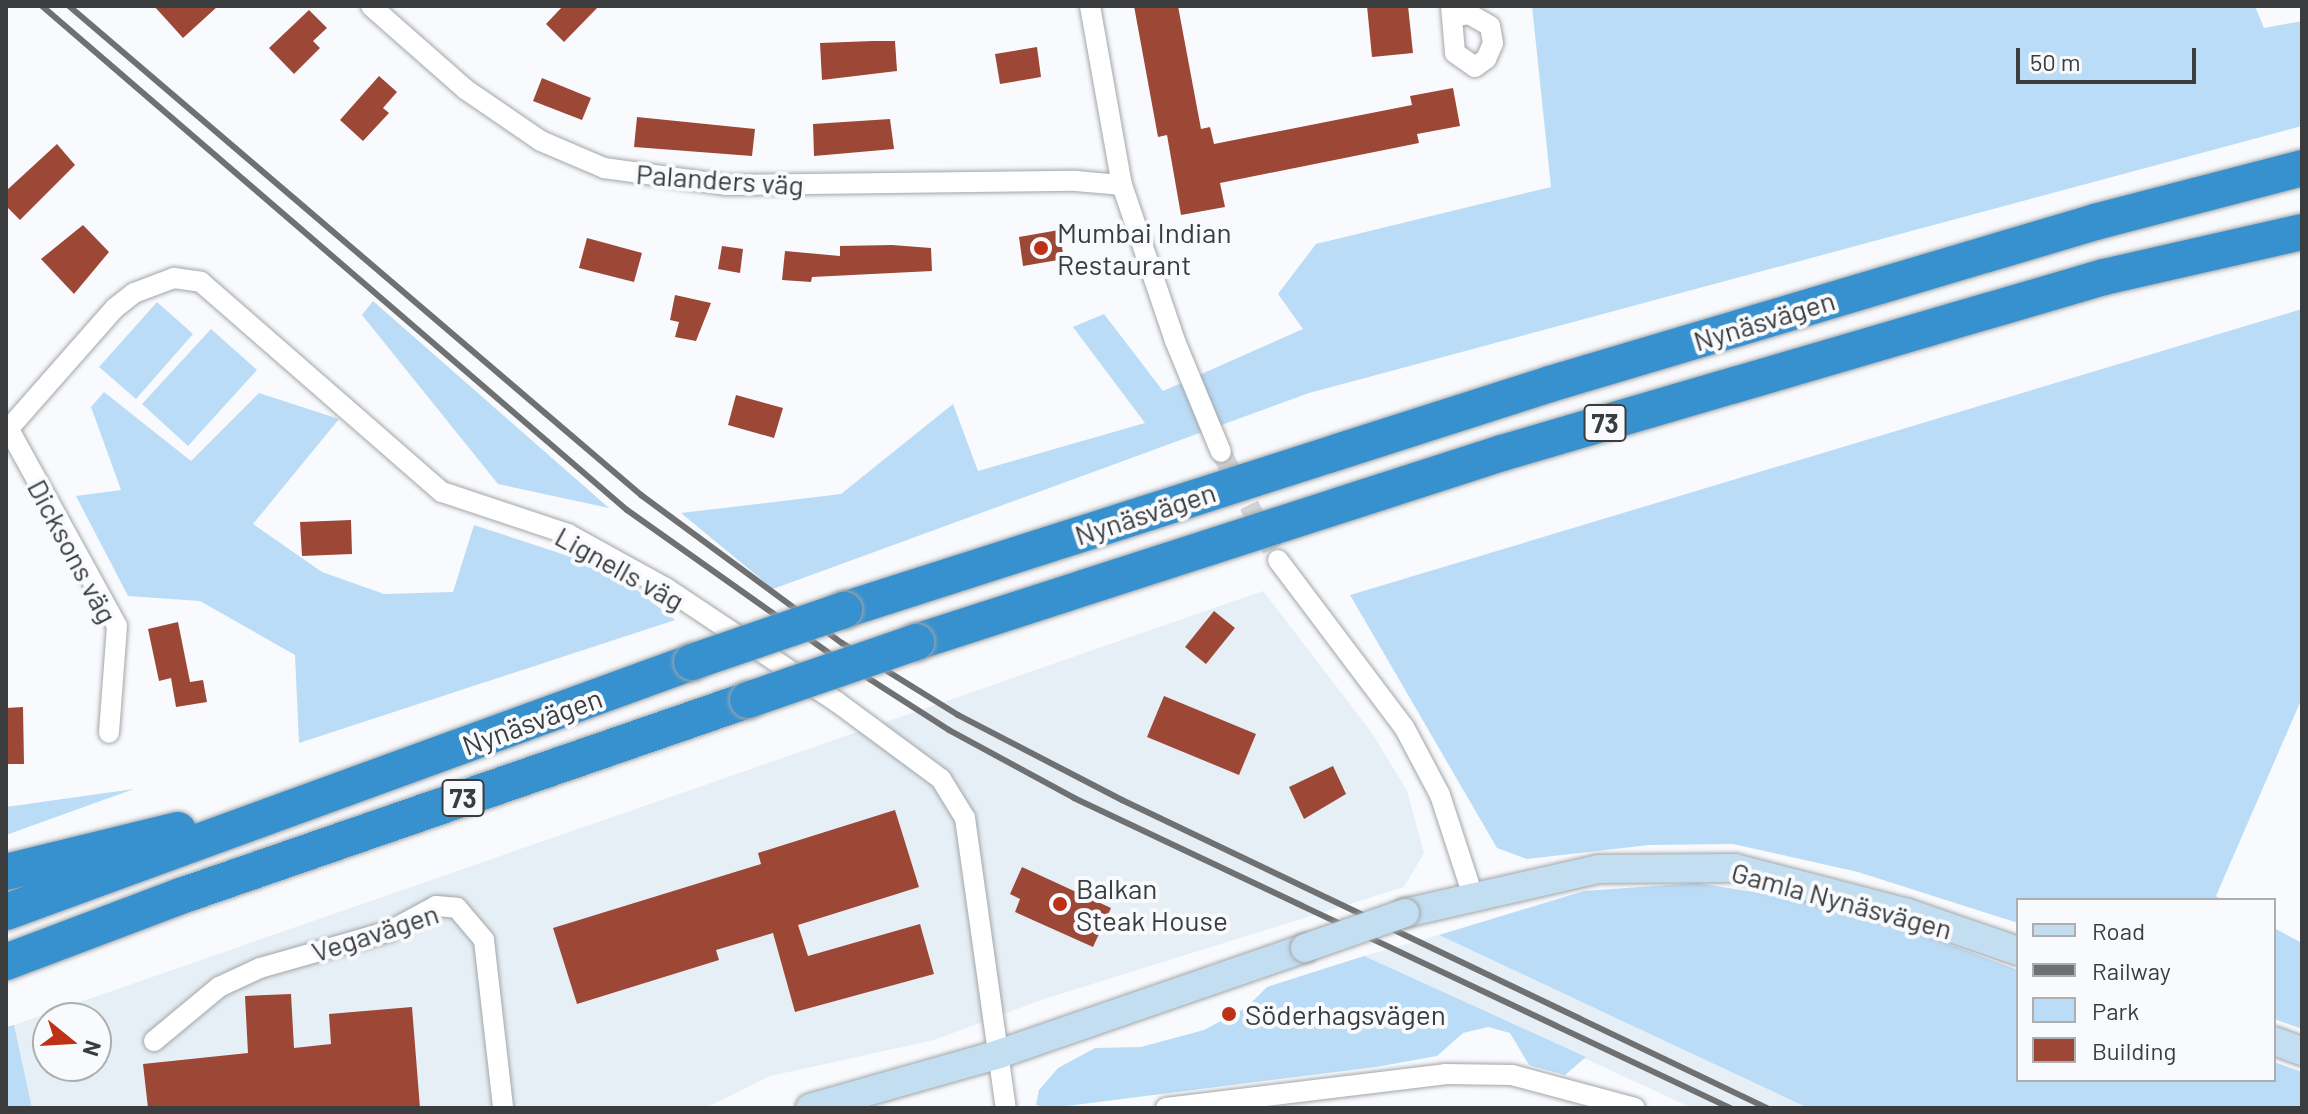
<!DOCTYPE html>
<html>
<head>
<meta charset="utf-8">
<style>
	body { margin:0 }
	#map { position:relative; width:2308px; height:1114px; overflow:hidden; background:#f8fafd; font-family:Barlow,sans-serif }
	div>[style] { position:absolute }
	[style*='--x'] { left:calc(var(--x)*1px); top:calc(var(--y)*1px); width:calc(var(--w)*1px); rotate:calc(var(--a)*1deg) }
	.built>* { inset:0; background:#e6eff6 }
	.green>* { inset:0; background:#bbdcf7 }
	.building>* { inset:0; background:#9d4836 }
	.street-tunnel>* { height:20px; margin-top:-10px; transform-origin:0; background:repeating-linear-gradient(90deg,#d2d4d7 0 20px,transparent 0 30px) }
	.roads { filter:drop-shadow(0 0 2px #a3a6a8) drop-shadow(0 0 2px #a3a6a8) }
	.street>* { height:20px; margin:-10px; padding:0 10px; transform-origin:10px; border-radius:10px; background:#fff }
	.secondary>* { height:28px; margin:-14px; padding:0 14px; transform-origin:14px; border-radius:14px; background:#c3def1 }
	.highway>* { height:36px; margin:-18px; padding:0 18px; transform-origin:18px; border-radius:18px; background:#3791cf }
	.rail>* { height:6px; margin:-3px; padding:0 3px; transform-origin:3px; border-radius:3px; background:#6e7071 }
	.bridges { filter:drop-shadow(0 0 2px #a3a6a8) drop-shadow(0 0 2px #a3a6a8) }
	.secondary-bridge>* { height:28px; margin:-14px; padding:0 14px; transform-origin:14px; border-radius:14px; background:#c3def1 }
	.highway-bridge>* { height:36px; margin:-18px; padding:0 18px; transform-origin:18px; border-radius:18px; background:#3791cf }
	.dots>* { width:22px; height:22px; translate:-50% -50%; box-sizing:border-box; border:4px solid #f8fafd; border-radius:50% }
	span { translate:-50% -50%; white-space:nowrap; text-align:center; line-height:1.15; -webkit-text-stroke:8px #f8fafd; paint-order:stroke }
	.shield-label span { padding:2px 6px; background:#f8fafd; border:2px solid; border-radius:6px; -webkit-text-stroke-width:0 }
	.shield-label { font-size:26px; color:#3b3c3d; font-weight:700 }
	.street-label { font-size:28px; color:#3b3c3d }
	.poi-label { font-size:28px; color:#3b3c3d }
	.left { translate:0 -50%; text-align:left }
	.frame { position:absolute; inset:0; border:8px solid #3b3c3d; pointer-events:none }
	.legend { position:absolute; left:2016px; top:898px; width:260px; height:184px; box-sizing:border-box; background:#f8fafd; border:2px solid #acaeb0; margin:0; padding:10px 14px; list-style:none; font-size:24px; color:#3b3c3d }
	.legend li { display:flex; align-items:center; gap:16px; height:40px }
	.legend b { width:40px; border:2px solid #acaeb0 }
	.north { position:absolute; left:32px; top:1002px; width:80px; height:80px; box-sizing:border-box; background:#f8fafd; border:2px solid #acaeb0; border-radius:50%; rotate:108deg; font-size:22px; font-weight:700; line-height:32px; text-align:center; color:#3b3c3d }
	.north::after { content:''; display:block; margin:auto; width:28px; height:36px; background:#bd3216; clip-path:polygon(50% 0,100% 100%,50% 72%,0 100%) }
	.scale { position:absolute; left:2016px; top:48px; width:180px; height:36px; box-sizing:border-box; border:4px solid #3b3c3d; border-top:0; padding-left:10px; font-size:24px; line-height:28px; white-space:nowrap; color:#3b3c3d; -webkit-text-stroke:6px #f8fafd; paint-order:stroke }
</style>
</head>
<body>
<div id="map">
	<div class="built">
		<div style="clip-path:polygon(evenodd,1263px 591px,1372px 733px,1407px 791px,1424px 853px,1404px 887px,1044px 999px,934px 1040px,770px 1076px,705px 1108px,32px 1108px,14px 1025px,1263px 591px,48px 1018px,96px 1018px,96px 1066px,48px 1066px,48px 1018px)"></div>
		<div style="clip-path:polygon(1439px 935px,1596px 1007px,1808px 1108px,1692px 1108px,1364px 956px)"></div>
	</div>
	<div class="green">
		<div style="clip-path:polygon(1532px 6px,2255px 6px,2264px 28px,2302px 21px,2302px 126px,1309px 393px,773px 589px,681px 513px,841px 494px,953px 404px,978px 471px,1145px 423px,1073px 327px,1104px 314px,1163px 391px,1303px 329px,1278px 294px,1316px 244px,1551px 187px)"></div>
		<div style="clip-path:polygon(373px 301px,609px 508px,498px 484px,362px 315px)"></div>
		<div style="clip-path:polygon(157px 302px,193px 334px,136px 399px,99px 367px)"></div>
		<div style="clip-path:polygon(2302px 309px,2302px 698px,2216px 896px,2222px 900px,2018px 900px,2018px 923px,1858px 872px,1733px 844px,1649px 845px,1527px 859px,1497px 848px,1350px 595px)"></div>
		<div style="clip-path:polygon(211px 329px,257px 370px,188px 446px,142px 404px)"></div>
		<div style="clip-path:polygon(104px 392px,191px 461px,259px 393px,339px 419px,253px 524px,322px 572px,384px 594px,453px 592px,474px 525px,611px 570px,675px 620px,299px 743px,295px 655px,200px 601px,128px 596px,76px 496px,121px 490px,91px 407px)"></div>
		<div style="clip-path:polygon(134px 789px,6px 835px,6px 807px)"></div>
		<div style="clip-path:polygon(1697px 883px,1804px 900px,1886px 921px,2018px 970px,2018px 1080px,2274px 1080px,2274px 1062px,2302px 1072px,2302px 1108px,1808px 1108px,1439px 935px,1584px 891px)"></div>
		<div style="clip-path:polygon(2274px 928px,2302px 943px,2302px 1029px,2274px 1019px)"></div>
		<div style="clip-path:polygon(1364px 956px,1586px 1057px,1565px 1075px,1529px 1065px,1510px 1033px,1488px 1027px,1463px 1033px,1437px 1056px,1376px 1067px,1051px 1108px,1036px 1105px,1039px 1090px,1058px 1068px,1095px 1048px,1141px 1047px,1204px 1030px,1247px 1007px,1267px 987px)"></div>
		<div style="clip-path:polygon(14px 1025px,32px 1108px,6px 1108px,6px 1027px)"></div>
	</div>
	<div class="building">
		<div style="clip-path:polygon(154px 6px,218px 6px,183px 38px)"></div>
		<div style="clip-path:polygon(563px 6px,599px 6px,564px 42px,546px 24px)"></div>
		<div style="clip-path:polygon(1134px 6px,1178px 6px,1201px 129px,1210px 127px,1214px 144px,1412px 105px,1410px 96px,1453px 88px,1460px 126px,1417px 134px,1419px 143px,1220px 183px,1225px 207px,1181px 215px,1167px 135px,1158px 137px)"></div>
		<div style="clip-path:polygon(1367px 6px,1408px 6px,1413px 53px,1372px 57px)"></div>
		<div style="clip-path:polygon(309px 10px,327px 28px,313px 41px,320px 48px,294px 74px,269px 48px)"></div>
		<div style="clip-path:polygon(873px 41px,895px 41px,897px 71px,822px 80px,820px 43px)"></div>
		<div style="clip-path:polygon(1037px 47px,1041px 77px,1000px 84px,995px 54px)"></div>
		<div style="clip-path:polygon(379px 76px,397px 92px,383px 108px,389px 113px,363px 141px,340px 120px)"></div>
		<div style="clip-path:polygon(542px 78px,591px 98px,582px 120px,533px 101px)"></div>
		<div style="clip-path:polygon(637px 117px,755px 129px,752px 156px,634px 147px)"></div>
		<div style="clip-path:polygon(890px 119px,894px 149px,814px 156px,813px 124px)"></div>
		<div style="clip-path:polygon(57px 144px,75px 165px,20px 220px,6px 206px,6px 191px)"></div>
		<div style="clip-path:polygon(83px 225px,109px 252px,74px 294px,41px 259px)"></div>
		<div style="clip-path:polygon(1059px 230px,1064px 259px,1023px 266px,1019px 237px)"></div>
		<div style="clip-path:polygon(587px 238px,642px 253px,634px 282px,579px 268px)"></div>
		<div style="clip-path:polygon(892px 245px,931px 248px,932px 271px,812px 277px,811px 282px,782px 280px,785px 251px,840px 256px,840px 246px)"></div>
		<div style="clip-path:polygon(722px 246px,743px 249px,740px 273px,718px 269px)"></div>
		<div style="clip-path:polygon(675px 295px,711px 303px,696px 341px,675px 337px,679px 322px,670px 320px)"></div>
		<div style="clip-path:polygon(736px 395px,783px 408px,774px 438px,728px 425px)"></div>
		<div style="clip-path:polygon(351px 520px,352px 554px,302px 556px,300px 522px)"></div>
		<div style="clip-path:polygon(1214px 611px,1235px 628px,1206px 664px,1185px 647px)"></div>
		<div style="clip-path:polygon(178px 622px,190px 682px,203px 680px,207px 702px,176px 707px,171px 678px,159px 681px,148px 629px)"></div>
		<div style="clip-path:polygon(1164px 696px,1256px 734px,1239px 775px,1147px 737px)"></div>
		<div style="clip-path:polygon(23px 707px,24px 764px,6px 764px,6px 708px)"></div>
		<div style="clip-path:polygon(1333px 766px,1346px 794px,1304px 819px,1289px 787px)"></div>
		<div style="clip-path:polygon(895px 810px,919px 887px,798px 925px,808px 956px,920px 924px,934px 974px,795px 1012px,773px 933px,716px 950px,719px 960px,577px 1004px,553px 928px,761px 864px,758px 853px)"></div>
		<div style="clip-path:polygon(1022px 867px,1111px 908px,1093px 947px,1015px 912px,1020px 899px,1010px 894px)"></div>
		<div style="clip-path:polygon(291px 994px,294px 1048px,331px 1044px,329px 1014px,412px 1007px,420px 1108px,148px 1108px,143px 1064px,248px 1053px,245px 996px)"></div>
	</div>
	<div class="street-tunnel">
		<div style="--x:1221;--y:452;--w:122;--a:62.2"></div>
	</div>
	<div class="roads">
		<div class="street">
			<div style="--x:371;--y:6;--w:125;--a:41.4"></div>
			<div style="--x:465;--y:89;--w:92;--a:34.4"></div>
			<div style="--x:541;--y:141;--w:69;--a:23.2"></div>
			<div style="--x:604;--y:168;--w:123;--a:7.9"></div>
			<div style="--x:726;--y:185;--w:350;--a:-0.7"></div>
			<div style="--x:1076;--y:181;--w:46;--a:5"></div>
			<div style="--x:1090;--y:6;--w:182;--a:79.9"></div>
			<div style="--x:1122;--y:185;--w:165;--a:71.2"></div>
			<div style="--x:1175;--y:341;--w:120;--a:67.5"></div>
			<div style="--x:1451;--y:6;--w:47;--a:85.1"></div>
			<div style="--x:1455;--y:53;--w:24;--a:35"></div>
			<div style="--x:1475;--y:67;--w:14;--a:-36"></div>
			<div style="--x:1486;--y:59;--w:17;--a:-66"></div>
			<div style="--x:1493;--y:43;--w:17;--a:-100"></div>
			<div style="--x:1490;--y:26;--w:24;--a:-150"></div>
			<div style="--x:1469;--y:14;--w:13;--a:171"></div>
			<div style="--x:6;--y:424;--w:230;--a:61.2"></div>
			<div style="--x:117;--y:626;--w:107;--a:94.3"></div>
			<div style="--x:11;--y:426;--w:157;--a:-48.6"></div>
			<div style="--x:115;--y:308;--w:24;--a:-38"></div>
			<div style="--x:134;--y:293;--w:43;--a:-20.6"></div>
			<div style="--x:174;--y:278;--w:27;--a:8"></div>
			<div style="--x:201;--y:282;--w:320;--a:41.1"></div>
			<div style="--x:442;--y:492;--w:133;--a:18.4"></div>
			<div style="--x:568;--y:534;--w:112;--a:28.9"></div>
			<div style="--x:666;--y:588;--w:206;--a:33.7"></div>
			<div style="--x:837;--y:702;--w:129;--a:36.5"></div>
			<div style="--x:941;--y:779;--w:46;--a:58.4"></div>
			<div style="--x:965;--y:818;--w:293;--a:82"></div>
			<div style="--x:1278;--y:560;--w:209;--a:53"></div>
			<div style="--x:1404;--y:727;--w:77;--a:62.1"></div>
			<div style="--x:1440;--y:795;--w:106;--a:71.9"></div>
			<div style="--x:154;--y:1041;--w:85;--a:-39.7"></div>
			<div style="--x:219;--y:987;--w:45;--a:-24.9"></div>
			<div style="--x:260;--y:968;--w:135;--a:-15.9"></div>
			<div style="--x:390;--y:931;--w:52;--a:-28.5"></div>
			<div style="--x:436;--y:906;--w:21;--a:5"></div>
			<div style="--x:457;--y:908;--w:42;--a:49.8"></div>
			<div style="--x:484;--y:940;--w:169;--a:83.5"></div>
			<div style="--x:1166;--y:1108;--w:281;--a:-6.9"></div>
			<div style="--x:1445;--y:1074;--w:67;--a:0.9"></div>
			<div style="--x:1512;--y:1075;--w:127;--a:15"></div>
		</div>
		<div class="secondary">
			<div style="--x:1405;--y:913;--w:198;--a:-12.8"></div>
			<div style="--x:1598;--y:869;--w:137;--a:-0.4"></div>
			<div style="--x:1735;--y:868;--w:179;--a:14.6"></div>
			<div style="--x:1908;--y:913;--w:116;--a:19.1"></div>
			<div style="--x:2274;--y:1041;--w:30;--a:20"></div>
			<div style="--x:810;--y:1108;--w:197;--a:-15.9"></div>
			<div style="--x:999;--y:1054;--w:324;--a:-19.1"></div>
		</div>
		<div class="highway">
			<div style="--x:844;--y:610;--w:741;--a:-17.75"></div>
			<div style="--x:1550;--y:384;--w:569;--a:-16.55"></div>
			<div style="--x:2095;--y:222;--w:214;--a:-14.6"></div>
			<div style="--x:916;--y:642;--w:616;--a:-17.88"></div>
			<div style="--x:1502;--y:453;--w:627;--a:-16.3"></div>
			<div style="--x:2104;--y:277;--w:203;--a:-12.8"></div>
			<div style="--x:6;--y:872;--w:177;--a:-13.7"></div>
			<div style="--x:6;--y:912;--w:730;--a:-20.02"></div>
			<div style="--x:6;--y:962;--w:184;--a:-20.7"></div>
			<div style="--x:178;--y:897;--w:603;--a:-19.07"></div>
		</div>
	</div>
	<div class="rail">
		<div style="--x:42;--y:6;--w:772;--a:40.75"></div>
		<div style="--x:627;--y:510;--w:251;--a:35.3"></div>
		<div style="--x:832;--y:655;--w:139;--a:32.7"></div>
		<div style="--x:949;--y:730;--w:142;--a:28.5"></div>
		<div style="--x:1074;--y:798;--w:726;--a:25.29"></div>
		<div style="--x:69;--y:6;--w:753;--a:40.53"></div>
		<div style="--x:641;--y:495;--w:250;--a:36.4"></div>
		<div style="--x:842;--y:643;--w:137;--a:31.8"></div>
		<div style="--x:958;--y:715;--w:185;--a:27.4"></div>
		<div style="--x:1122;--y:800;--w:715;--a:25.53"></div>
	</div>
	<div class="bridges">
		<div class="secondary-bridge">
			<div style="--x:1305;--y:948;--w:106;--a:-19.3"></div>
		</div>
		<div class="highway-bridge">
			<div style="--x:692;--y:662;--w:161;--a:-18.9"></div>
			<div style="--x:748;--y:700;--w:178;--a:-19"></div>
		</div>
	</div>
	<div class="dots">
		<div style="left:1041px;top:248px;background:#bd3216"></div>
		<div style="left:1060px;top:904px;background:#bd3216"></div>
		<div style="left:1229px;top:1014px;background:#bd3216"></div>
	</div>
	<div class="shield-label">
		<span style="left:1605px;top:423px">73</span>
		<span style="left:463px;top:798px">73</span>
	</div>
	<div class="street-label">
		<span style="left:720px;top:179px;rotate:4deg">Palanders väg</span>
		<span style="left:1764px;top:320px;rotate:-17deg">Nynäsvägen</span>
		<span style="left:1145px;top:513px;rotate:-18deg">Nynäsvägen</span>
		<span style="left:73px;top:551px;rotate:62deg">Dicksons väg</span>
		<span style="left:620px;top:568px;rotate:29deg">Lignells väg</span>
		<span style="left:532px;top:721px;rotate:-20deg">Nynäsvägen</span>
		<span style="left:1842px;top:900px;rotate:15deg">Gamla Nynäsvägen</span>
		<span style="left:375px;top:932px;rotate:-18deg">Vegavägen</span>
	</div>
	<div class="poi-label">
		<span class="left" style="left:1057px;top:248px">Mumbai Indian<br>Restaurant</span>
		<span class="left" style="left:1076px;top:904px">Balkan<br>Steak House</span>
		<span class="left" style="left:1245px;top:1014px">Söderhagsvägen</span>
	</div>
	<div class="frame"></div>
	<ul class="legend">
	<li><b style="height:10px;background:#c3def1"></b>Road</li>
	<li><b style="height:10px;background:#6e7071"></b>Railway</li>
	<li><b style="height:22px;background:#bbdcf7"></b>Park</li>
	<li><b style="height:22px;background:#9d4836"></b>Building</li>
	</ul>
	<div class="north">N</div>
	<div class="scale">50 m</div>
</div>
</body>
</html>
